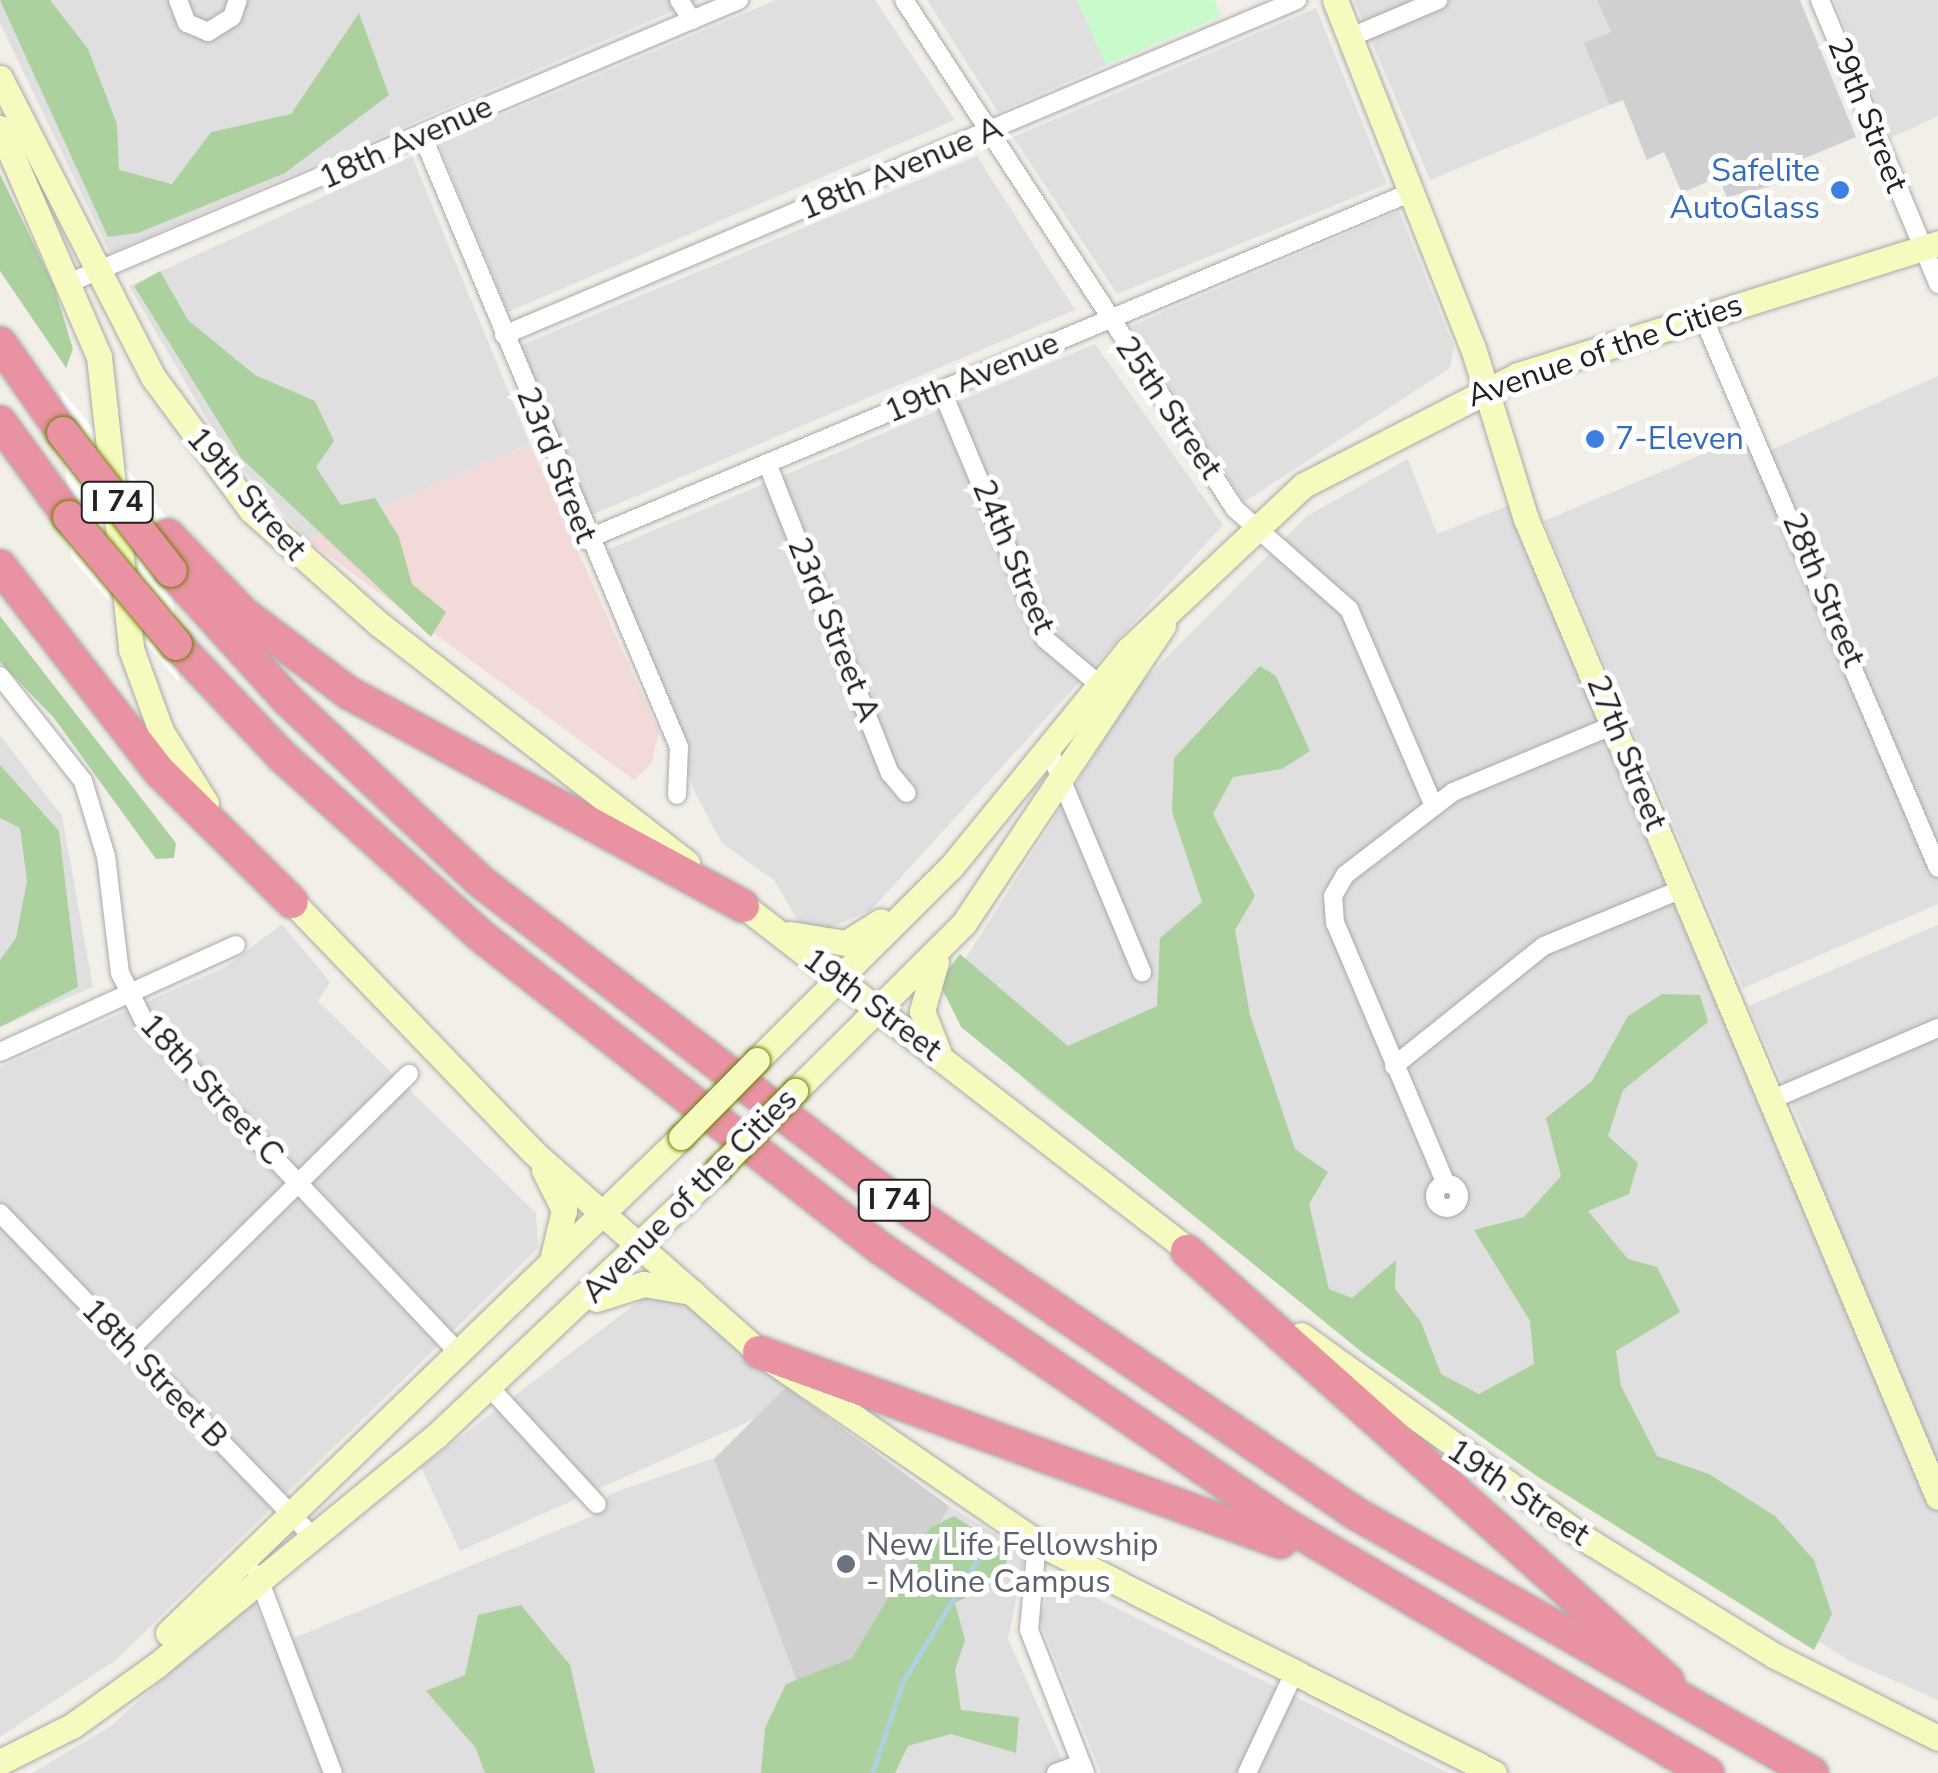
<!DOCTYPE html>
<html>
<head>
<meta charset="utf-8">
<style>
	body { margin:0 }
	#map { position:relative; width:1938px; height:1773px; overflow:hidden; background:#f2efe9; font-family:"Nunito Sans",sans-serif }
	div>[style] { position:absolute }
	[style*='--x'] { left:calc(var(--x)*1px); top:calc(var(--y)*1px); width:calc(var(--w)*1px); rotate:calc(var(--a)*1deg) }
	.residential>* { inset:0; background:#e0dfdf }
	.commercial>* { inset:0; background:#f2dad9 }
	.religious>* { inset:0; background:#d0d0d0 }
	.forest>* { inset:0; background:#add19e }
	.park>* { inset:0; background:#c8facc }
	.pier>* { inset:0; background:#fff }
	.stream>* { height:5px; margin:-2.5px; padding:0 2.5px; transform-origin:2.5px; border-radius:2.5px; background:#aad3df }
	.roads { filter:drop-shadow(0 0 2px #a9a9a9) drop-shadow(0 0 2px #a9a9a9) }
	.street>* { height:18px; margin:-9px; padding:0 9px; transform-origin:9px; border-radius:9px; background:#fff }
	.street>.ring { margin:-9px; padding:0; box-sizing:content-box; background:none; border:18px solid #fff; border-radius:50% }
	.secondary>* { height:25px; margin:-12.5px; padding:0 12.5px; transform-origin:12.5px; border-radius:12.5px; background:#f7fabf }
	.highway>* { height:32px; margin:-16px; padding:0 16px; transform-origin:16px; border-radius:16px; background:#e892a2 }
	.bridges { filter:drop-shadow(0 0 2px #707d05) drop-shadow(0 0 2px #707d05) }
	.secondary-bridge>* { height:25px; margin:-12.5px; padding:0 12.5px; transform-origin:12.5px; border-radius:12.5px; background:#f7fabf }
	.highway-bridge>* { height:32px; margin:-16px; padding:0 16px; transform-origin:16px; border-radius:16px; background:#e892a2 }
	.dots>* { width:28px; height:28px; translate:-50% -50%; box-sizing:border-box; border:5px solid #fff; border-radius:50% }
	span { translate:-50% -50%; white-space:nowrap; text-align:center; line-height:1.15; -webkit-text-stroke:10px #fff; paint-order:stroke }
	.shield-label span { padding:2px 8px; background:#fff; border:2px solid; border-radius:8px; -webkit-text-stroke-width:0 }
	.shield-label { font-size:30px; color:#222; font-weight:700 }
	.street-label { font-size:32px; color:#222 }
	.shop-label { font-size:32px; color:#366cbe }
	.right { translate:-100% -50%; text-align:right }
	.left { translate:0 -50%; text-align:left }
	.worship-label { font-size:32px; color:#5b616d }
</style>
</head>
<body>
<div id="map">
	<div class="residential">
		<div style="clip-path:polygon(0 0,699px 0,110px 253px,0 23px)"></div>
		<div style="clip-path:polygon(776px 0,875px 0,955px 120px,508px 312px,438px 142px)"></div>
		<div style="clip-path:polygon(927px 0,1077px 0,1106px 65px,998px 112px)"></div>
		<div style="clip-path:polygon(1354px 0,1597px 0,1611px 32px,1585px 43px,1610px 105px,1430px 180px)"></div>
		<div style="clip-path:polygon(1834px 0,1938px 0,1938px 116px,1891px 138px)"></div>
		<div style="clip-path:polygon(1316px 8px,1387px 184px,1117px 294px,1013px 137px)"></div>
		<div style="clip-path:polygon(412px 156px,530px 444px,307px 540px,225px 450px,129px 286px)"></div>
		<div style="clip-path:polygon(977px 156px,1075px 310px,587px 517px,521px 345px)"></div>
		<div style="clip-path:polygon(1399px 211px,1454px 347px,1450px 368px,1244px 502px,1131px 326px)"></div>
		<div style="clip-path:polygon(1095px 344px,1223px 525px,871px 910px,828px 929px,798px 921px,774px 880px,722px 843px,695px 793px,607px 550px)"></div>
		<div style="clip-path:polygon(1938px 376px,1938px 904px,1743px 988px,1544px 521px,1746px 436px,1755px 457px)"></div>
		<div style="clip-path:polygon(1408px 459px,1437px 534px,1510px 505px,1780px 1151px,1807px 1139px,1749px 1006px,1938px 925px,1938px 1700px,1850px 1661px,1499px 1444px,1035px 1090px,943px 994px,1139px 685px,1307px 516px)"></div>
		<div style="clip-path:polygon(0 735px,62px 816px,93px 987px,0 1027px)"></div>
		<div style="clip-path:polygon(282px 924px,330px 982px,318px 1001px,536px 1213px,538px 1248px,117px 1659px,0 1737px,0 1067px,227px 966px)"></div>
		<div style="clip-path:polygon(651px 1292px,678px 1298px,786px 1387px,754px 1419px,460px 1551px,421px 1467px)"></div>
		<div style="clip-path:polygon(714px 1458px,823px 1750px,949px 1506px,1026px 1552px,1008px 1639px,1068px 1773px,32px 1773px,111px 1726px,252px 1597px,274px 1646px,593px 1516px,610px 1494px)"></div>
		<div style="clip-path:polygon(1054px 1577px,1449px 1773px,1101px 1773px,1039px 1619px)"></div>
	</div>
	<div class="commercial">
		<div style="clip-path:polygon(530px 444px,659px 732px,651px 764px,634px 780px,307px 540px)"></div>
	</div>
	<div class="religious">
		<div style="clip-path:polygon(1597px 0,1800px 0,1856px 137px,1769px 173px,1775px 185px,1727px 197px,1718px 177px,1682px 193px,1664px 152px,1647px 160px,1623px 100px,1610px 105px,1584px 43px,1611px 32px)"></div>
		<div style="clip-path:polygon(786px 1387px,949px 1506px,823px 1751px,714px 1459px)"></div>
	</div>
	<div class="forest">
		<div style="clip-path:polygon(0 0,50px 0,88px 49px,117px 124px,119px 170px,172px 184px,211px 132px,291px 114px,359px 13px,389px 95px,285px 173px,138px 233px,108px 237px)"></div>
		<div style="clip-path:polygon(0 174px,54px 286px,73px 349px,66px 368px,0 271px)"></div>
		<div style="clip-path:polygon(160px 271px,188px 320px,255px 375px,315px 401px,334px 441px,316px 467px,341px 505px,375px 498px,399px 537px,412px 584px,446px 612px,431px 637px,241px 458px,134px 286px)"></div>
		<div style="clip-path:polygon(0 616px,176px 843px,174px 858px,156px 859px,54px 718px,0 662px)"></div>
		<div style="clip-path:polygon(1260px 666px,1276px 676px,1310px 751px,1282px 769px,1233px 777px,1213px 814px,1255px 896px,1235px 930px,1250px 1015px,1295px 1149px,1328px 1172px,1309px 1204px,1329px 1289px,1352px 1298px,1396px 1260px,1395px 1289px,1421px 1322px,1441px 1374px,1479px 1394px,1534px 1364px,1530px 1321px,1474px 1230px,1524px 1217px,1561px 1176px,1546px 1118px,1592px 1081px,1628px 1016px,1662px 994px,1700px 995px,1708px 1022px,1623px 1090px,1608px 1136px,1638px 1163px,1629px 1194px,1588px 1211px,1628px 1259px,1657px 1267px,1680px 1312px,1616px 1351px,1621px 1386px,1657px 1456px,1709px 1474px,1775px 1516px,1814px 1560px,1832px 1614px,1814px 1650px,1538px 1477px,1363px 1353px,961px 1027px,939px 982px,960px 954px,1068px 1046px,1157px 1006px,1160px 938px,1202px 902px,1172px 812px,1174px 758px)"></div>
		<div style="clip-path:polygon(0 765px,59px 831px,78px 987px,0 1027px,0 960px,16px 938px,27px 881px,20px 828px,0 818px)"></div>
		<div style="clip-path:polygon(954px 1516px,1010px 1552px,1000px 1580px,955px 1603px,965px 1640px,955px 1670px,961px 1710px,1019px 1717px,1016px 1753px,951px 1734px,908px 1746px,895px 1773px,761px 1773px,765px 1728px,786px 1684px,852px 1658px,930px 1528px)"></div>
		<div style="clip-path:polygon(521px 1605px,570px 1665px,595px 1773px,485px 1773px,475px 1747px,426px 1691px,465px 1675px,478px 1615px)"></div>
	</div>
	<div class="park">
		<div style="clip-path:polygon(1077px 0,1214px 0,1221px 16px,1106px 65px)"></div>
	</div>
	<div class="pier">
		<div style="clip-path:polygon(61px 390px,167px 517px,179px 682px,71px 557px)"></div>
	</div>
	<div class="stream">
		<div style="--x:872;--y:1773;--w:97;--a:-71.4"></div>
		<div style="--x:903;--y:1681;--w:145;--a:-58.5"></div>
	</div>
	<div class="roads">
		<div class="street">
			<div style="--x:178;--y:0;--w:25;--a:69"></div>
			<div style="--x:187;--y:23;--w:23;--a:23"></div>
			<div style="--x:208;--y:32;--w:28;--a:-32"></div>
			<div style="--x:232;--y:17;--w:18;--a:-71"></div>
			<div style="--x:679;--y:0;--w:24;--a:57"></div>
			<div style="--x:904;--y:0;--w:607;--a:56.96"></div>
			<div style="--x:1235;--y:509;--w:152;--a:41.3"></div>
			<div style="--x:1349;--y:609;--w:212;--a:66.7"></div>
			<div style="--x:1820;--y:0;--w:308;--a:67.4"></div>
			<div style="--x:1351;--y:37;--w:95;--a:-23"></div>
			<div style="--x:422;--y:135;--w:664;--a:67.22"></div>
			<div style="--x:679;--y:747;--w:48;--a:92.4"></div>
			<div style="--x:71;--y:282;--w:725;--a:-22.89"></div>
			<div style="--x:1702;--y:315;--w:601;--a:66.89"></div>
			<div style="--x:504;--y:335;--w:861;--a:-22.9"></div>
			<div style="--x:942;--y:391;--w:269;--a:67.4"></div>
			<div style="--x:1045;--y:639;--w:81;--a:40"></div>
			<div style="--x:767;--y:463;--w:334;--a:68.4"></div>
			<div style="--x:890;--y:773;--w:26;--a:50"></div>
			<div style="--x:585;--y:540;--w:899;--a:-22.83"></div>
			<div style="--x:0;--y:676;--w:134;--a:51.7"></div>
			<div style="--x:83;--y:781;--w:78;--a:73"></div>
			<div style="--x:106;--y:856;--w:118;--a:83.2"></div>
			<div style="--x:120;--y:973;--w:51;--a:63.4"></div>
			<div style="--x:143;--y:1019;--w:460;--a:46.6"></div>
			<div style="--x:1049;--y:750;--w:241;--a:67.3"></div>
			<div style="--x:0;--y:1052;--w:259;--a:-24.4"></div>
			<div style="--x:1394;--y:1066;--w:192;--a:-38.7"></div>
			<div style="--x:1544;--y:946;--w:149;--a:-22.4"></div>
			<div style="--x:1773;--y:1099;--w:180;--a:-23.3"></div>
			<div class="ring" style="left:1435px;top:1184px;width:6px;height:6px"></div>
			<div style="--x:1446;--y:1184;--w:284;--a:-113"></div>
			<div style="--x:1335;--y:923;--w:27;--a:-94"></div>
			<div style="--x:1333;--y:896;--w:24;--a:-60"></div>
			<div style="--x:1345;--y:875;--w:136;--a:-37.5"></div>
			<div style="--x:1453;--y:792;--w:174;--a:-22.6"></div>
			<div style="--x:0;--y:1213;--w:446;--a:46"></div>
			<div style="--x:130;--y:1349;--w:392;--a:-44.6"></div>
			<div style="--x:492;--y:1390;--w:155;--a:47.4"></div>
			<div style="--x:1037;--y:1542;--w:88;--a:95.2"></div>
			<div style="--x:1029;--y:1630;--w:154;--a:68.6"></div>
			<div style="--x:257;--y:1574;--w:213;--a:69.1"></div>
			<div style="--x:1056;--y:1773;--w:27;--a:-20"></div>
			<div style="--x:1247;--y:1773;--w:110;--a:-64.8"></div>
		</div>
		<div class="secondary">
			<div style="--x:1335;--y:0;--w:374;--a:68.4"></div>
			<div style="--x:1473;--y:348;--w:179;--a:72.8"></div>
			<div style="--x:1526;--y:519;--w:1061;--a:67.16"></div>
			<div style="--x:0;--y:78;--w:336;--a:62.9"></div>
			<div style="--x:153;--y:377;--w:165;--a:53.6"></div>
			<div style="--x:251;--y:510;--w:171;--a:41.7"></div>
			<div style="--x:379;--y:624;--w:390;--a:37.8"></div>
			<div style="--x:0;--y:128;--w:249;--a:66.6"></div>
			<div style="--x:99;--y:357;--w:294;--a:83.7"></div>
			<div style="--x:131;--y:649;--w:87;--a:69.9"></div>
			<div style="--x:161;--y:731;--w:85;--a:58"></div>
			<div style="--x:281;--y:890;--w:364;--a:46.1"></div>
			<div style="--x:533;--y:1152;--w:302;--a:41.5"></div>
			<div style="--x:759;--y:1352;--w:337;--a:34.4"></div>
			<div style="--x:1037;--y:1542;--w:512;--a:26.82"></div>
			<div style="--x:731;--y:896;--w:594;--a:37.76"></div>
			<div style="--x:790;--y:934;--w:57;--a:9.1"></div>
			<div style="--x:846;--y:943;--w:41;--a:-32.2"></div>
			<div style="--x:936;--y:962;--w:51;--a:105.9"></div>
			<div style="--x:922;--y:1011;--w:43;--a:68.2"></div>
			<div style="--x:757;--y:1060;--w:274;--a:-44.9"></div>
			<div style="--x:951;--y:867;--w:280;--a:-50.8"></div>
			<div style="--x:1128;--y:650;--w:241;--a:-43.2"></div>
			<div style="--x:1304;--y:485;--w:241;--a:-27.2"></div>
			<div style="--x:1518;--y:375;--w:440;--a:-17.4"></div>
			<div style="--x:795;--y:1091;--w:238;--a:-44.8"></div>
			<div style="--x:964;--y:923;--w:358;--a:-56.2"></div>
			<div style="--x:544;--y:1170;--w:45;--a:63.4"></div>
			<div style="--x:564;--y:1210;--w:47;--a:103.4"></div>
			<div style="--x:596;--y:1299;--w:50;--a:-17.4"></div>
			<div style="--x:644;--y:1284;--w:49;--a:9.5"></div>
			<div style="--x:1301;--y:1335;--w:358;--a:35.6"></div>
			<div style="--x:1592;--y:1543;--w:215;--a:31.7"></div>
			<div style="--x:1775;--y:1656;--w:182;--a:26.7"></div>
			<div style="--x:168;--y:1633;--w:714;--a:-44.03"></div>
			<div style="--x:0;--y:1762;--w:80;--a:-26.6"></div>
			<div style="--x:72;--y:1726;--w:105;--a:-35.7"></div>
			<div style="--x:157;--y:1665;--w:361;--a:-39.4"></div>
			<div style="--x:436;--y:1436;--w:388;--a:-43.4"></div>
		</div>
		<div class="highway">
			<div style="--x:0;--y:343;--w:110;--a:55"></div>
			<div style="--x:0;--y:422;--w:117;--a:54"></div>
			<div style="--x:168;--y:535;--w:110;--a:46.1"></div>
			<div style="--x:244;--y:614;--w:131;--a:37"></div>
			<div style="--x:349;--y:693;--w:448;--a:28.4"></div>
			<div style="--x:0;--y:566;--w:261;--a:52.2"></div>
			<div style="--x:160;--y:772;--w:185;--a:44.6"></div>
			<div style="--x:171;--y:571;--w:176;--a:47.8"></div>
			<div style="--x:289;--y:701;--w:262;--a:43.3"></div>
			<div style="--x:480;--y:881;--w:516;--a:37.6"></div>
			<div style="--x:889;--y:1196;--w:564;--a:34.23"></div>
			<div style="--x:1355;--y:1513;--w:526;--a:29.64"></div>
			<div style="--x:176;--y:644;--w:154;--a:46.6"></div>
			<div style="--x:282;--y:756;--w:268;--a:42.1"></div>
			<div style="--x:481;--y:936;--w:507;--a:38.02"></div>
			<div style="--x:880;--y:1248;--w:488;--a:34.3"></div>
			<div style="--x:1283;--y:1523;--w:493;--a:30.5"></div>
			<div style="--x:1187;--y:1251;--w:645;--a:41.8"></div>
			<div style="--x:759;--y:1352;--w:555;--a:20.04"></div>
		</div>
	</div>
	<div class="bridges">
		<div class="secondary-bridge">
			<div style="--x:681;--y:1137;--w:108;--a:-45.4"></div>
			<div style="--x:718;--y:1169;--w:110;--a:-45.4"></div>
		</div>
		<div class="highway-bridge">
			<div style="--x:63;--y:433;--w:175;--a:52"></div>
			<div style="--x:69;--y:517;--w:166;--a:49.9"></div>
		</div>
	</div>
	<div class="dots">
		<div style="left:1840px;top:190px;background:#3f7fe0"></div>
		<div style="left:1595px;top:439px;background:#3f7fe0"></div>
		<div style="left:846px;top:1564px;background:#6b7280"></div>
	</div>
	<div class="shield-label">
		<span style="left:117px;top:502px">I 74</span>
		<span style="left:894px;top:1200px">I 74</span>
	</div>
	<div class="street-label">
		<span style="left:1867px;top:115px;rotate:68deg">29th Street</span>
		<span style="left:406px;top:143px;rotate:-24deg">18th Avenue</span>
		<span style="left:901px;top:169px;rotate:-23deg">18th Avenue A</span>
		<span style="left:1605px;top:351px;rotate:-19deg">Avenue of the Cities</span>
		<span style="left:972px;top:378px;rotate:-23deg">19th Avenue</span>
		<span style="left:1168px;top:408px;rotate:56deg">25th Street</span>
		<span style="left:556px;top:465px;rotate:68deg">23rd Street</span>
		<span style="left:246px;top:494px;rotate:49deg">19th Street</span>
		<span style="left:1013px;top:557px;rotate:67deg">24th Street</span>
		<span style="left:1823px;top:590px;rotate:67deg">28th Street</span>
		<span style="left:833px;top:630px;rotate:68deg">23rd Street A</span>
		<span style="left:1626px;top:753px;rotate:68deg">27th Street</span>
		<span style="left:872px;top:1005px;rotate:37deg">19th Street</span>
		<span style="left:211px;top:1090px;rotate:47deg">18th Street C</span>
		<span style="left:690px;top:1196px;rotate:-45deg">Avenue of the Cities</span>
		<span style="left:154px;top:1374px;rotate:46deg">18th Street B</span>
		<span style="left:1518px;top:1493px;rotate:34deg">19th Street</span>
	</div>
	<div class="shop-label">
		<span class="right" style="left:1820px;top:190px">Safelite<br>AutoGlass</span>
		<span class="left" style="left:1615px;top:439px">7-Eleven</span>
	</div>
	<div class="worship-label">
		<span class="left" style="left:866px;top:1564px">New Life Fellowship<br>- Moline Campus</span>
	</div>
</div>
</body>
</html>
